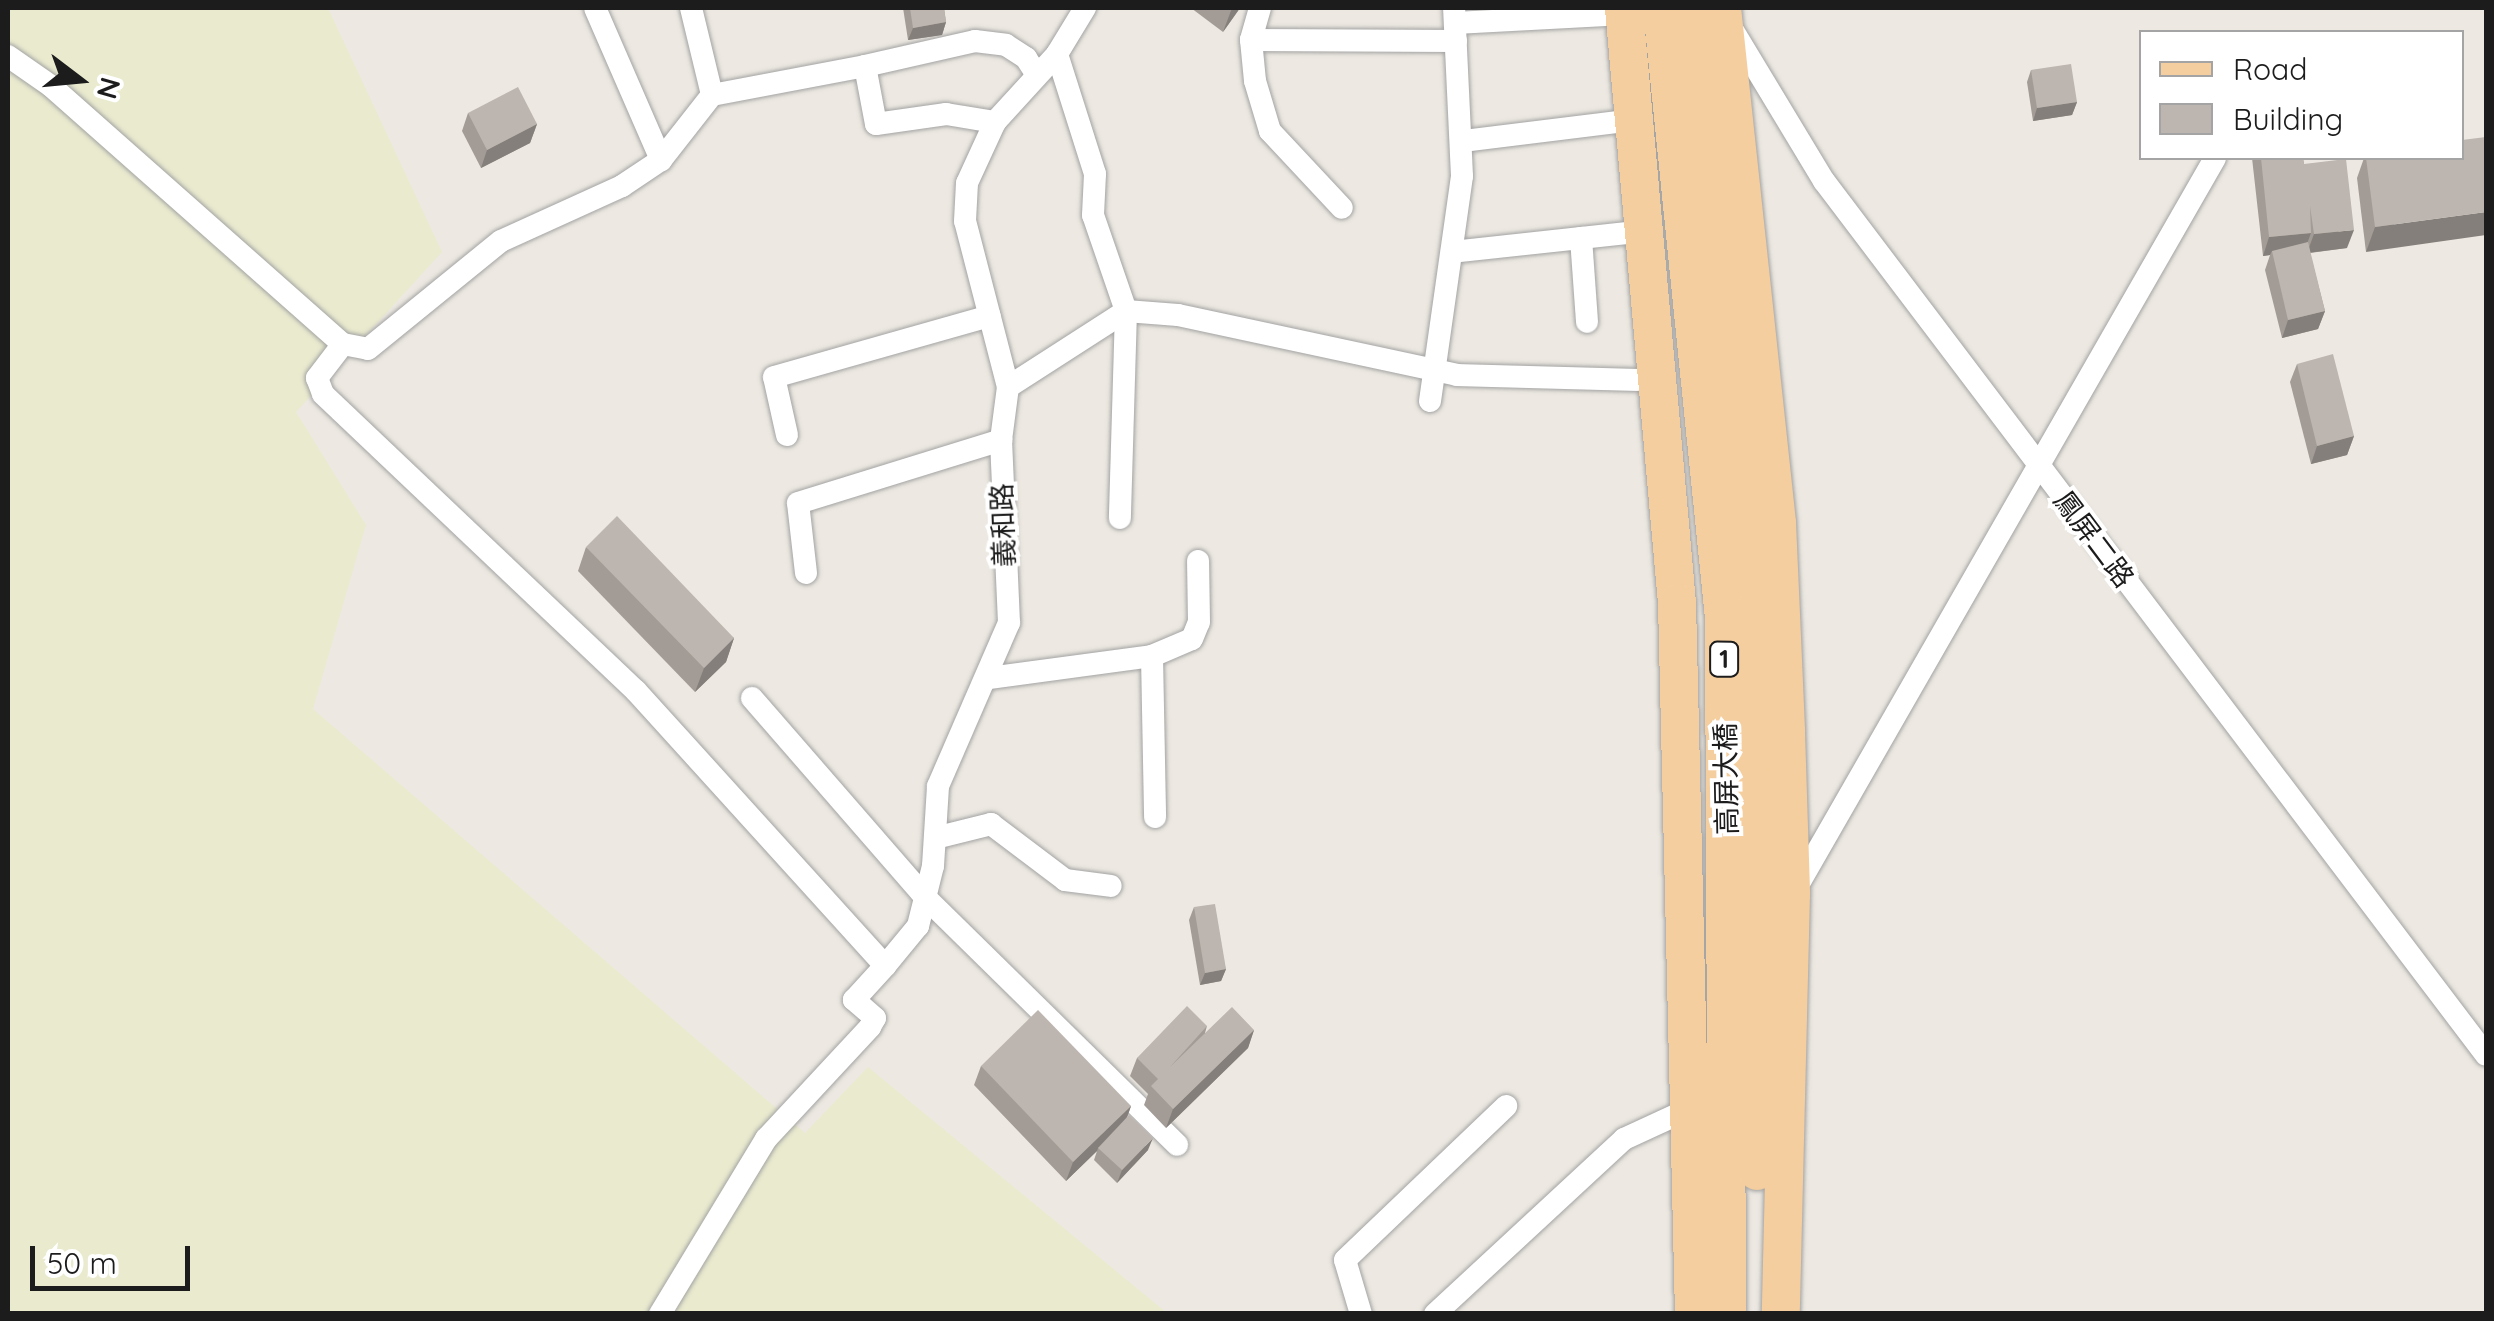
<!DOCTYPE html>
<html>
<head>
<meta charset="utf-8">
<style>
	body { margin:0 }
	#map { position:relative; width:2494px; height:1321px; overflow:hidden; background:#ede9e2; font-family:Quicksand,"Noto Sans TC",sans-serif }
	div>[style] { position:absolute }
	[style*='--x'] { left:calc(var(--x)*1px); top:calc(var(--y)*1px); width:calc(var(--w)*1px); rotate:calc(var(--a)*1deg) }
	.farmland>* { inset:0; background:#e9eace }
	.roads { filter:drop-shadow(0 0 2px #a3a3a3) drop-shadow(0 0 2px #a3a3a3) }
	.minor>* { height:22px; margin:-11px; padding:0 11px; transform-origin:11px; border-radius:11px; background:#fff }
	.primary>* { height:38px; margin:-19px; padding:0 19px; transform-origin:19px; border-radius:19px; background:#f5ce9f }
	.wall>* { inset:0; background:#a39c96 }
	.shaded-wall>* { inset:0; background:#847f7a }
	.building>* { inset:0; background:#bdb5af }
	span { translate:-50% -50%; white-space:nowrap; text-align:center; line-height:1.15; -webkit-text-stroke:8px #fff; paint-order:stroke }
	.shield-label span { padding:2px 8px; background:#fff; border:2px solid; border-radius:8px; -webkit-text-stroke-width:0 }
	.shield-label { font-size:25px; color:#1c1c1c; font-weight:700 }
	.street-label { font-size:28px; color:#1c1c1c }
	.frame { position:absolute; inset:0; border:10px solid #1c1c1c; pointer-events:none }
	.legend { position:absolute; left:2139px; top:30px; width:325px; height:130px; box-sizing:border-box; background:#fff; border:2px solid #a4a4a4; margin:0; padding:12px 18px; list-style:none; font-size:30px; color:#1c1c1c }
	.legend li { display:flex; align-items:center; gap:20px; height:50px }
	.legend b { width:50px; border:2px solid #a4a4a4 }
	.north { position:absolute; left:30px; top:30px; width:100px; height:100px; -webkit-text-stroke:8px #fff; paint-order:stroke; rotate:106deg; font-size:28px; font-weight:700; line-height:40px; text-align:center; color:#1c1c1c }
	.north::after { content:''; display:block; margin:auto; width:35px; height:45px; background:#1c1c1c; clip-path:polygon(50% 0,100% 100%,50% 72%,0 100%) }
	.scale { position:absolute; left:30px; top:1246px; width:160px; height:45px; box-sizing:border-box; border:5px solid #1c1c1c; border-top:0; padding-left:12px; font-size:30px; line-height:35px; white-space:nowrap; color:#1c1c1c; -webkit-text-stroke:8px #fff; paint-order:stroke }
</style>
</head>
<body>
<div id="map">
	<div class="farmland">
		<div style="clip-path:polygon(8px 8px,328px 8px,442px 252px,296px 412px,366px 525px,313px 709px,805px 1133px,868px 1067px,1167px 1313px,8px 1314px)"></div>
	</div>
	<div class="roads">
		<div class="minor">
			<div style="--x:595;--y:8;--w:166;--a:66.5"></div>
			<div style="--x:691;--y:8;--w:89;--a:76.4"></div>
			<div style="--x:1260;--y:8;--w:33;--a:106"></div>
			<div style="--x:1251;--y:40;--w:41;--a:84.4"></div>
			<div style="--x:1255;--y:81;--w:52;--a:73.3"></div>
			<div style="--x:1270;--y:131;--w:105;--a:46.9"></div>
			<div style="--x:1455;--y:23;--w:170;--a:-3"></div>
			<div style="--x:1734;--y:32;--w:174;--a:58.9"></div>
			<div style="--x:1824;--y:181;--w:1096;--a:52.86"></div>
			<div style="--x:1251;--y:40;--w:205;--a:0.3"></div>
			<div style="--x:1057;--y:54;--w:126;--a:72.4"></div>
			<div style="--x:1095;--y:174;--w:41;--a:92.8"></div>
			<div style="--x:1093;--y:215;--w:102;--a:71"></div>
			<div style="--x:1126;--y:311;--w:207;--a:91.7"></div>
			<div style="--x:8;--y:56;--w:52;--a:34.9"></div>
			<div style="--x:51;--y:86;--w:390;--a:41.5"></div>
			<div style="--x:343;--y:344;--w:25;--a:11"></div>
			<div style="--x:368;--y:349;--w:171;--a:-39.1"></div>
			<div style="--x:501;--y:241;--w:133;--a:-24.4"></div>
			<div style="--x:622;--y:186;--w:47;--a:-33.7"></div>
			<div style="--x:661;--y:160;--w:83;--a:-51.9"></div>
			<div style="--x:712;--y:95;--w:156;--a:-10.7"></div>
			<div style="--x:865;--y:66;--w:59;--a:79.3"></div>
			<div style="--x:876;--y:124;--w:71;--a:-8.1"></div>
			<div style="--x:946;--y:114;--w:50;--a:9.3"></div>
			<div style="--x:865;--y:66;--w:113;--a:-12.8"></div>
			<div style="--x:975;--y:41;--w:31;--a:7"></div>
			<div style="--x:1006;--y:45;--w:24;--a:33"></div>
			<div style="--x:1026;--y:58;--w:20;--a:57"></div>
			<div style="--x:1463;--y:141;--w:172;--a:-7"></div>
			<div style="--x:1581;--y:238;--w:84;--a:85.9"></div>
			<div style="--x:1452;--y:252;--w:193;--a:-6.2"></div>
			<div style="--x:343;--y:344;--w:43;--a:127.4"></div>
			<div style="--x:317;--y:378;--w:17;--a:69"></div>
			<div style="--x:323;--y:394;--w:431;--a:43.5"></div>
			<div style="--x:636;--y:691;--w:371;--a:47.8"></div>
			<div style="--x:885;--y:966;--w:52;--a:-50.5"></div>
			<div style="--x:918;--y:926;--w:62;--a:-76"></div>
			<div style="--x:933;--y:866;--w:80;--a:-86.4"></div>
			<div style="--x:938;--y:786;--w:178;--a:-66.5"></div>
			<div style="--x:1009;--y:623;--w:183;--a:-92.5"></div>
			<div style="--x:1001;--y:440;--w:53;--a:-82.5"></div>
			<div style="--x:1008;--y:387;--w:171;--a:-104.5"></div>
			<div style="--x:965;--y:221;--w:38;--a:-87"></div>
			<div style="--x:967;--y:183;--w:67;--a:-65.3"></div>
			<div style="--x:995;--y:122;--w:92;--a:-47.6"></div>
			<div style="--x:1057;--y:54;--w:54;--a:-58.7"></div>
			<div style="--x:1008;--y:387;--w:140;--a:-32.8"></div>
			<div style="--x:1126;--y:311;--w:52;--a:4.4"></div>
			<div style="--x:1178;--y:315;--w:285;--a:12.1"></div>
			<div style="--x:1457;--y:375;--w:180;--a:1.6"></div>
			<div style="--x:1430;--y:401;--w:227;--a:-81.9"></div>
			<div style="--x:1462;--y:176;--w:168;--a:-92.7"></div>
			<div style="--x:787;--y:435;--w:59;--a:-102.6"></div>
			<div style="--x:774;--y:377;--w:224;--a:-15.8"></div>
			<div style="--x:806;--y:573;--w:70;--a:-96.5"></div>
			<div style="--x:798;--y:503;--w:213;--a:-17.2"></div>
			<div style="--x:1152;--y:656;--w:161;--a:88.9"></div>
			<div style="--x:989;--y:678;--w:164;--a:-7.7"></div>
			<div style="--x:1152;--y:656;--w:43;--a:-23"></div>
			<div style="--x:1192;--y:639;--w:18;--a:-68"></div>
			<div style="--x:1199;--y:622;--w:61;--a:-90.9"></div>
			<div style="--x:752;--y:698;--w:265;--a:49"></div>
			<div style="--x:926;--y:898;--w:352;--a:44.5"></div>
			<div style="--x:935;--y:838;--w:58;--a:-14"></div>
			<div style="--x:991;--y:824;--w:93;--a:37.1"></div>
			<div style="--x:1065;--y:880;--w:46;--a:7.4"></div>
			<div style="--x:1794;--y:892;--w:846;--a:-60.16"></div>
			<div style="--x:660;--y:1314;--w:205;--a:-58.8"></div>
			<div style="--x:766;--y:1139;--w:153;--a:-47.1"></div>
			<div style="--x:870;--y:1027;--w:10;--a:-61"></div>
			<div style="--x:875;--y:1018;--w:28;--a:-139"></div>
			<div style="--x:854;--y:1000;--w:46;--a:-47.6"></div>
			<div style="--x:1361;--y:1314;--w:56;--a:-106.5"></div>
			<div style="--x:1345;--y:1260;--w:223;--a:-43.7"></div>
			<div style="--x:1435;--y:1314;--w:258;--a:-42.8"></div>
			<div style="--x:1624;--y:1139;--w:74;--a:-24.8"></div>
		</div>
		<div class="primary">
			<div style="--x:1624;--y:8;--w:597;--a:84.91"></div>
			<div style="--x:1677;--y:603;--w:711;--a:88.63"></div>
			<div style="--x:1662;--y:8;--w:612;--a:84.19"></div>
			<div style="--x:1724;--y:617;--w:697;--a:89.75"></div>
			<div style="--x:1691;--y:8;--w:608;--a:84.43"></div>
			<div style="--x:1750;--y:613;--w:558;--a:89.28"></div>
			<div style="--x:1722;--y:8;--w:518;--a:83.9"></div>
			<div style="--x:1777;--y:523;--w:209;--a:87.5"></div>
			<div style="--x:1786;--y:732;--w:162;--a:88.2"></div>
			<div style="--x:1791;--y:894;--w:420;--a:91.4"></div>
		</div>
	</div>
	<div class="wall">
		<div style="clip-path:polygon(903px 8px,944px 8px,946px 22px,942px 35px,908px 40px)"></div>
		<div style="clip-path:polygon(1191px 8px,1240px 8px,1223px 32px)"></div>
		<div style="clip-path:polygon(2031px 70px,2077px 102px,2072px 115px,2033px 121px,2027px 82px)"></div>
		<div style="clip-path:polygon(468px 113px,537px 124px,530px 143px,481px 168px,462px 131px)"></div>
		<div style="clip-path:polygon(2252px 158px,2303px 158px,2304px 164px,2347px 248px,2310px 253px,2325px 311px,2318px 329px,2282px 338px,2265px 270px,2270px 255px,2263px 256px)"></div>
		<div style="clip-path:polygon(2364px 158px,2462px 158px,2366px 252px,2357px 178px)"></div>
		<div style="clip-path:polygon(2297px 364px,2354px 436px,2347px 455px,2311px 464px,2290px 382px)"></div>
		<div style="clip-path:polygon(586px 547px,734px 638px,726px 662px,695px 692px,578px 571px)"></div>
		<div style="clip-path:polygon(1194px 907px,1226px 969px,1221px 981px,1200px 985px,1189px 920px)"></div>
		<div style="clip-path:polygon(1207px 1026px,1205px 1033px,1254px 1030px,1248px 1048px,1166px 1128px,1144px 1105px,1148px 1094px,1130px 1076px,1137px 1058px)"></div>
		<div style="clip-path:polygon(981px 1066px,1131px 1106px,1127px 1118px,1148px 1150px,1117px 1183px,1094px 1160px,1097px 1151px,1066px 1181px,974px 1085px)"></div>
	</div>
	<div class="shaded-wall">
		<div style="clip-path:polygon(1232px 8px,1240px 8px,1223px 32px)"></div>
		<div style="clip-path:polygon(946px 22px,942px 35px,908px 40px,913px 28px)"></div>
		<div style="clip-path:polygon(2077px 102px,2072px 115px,2033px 121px,2037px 108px)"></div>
		<div style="clip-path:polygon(537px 124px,530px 143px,481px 168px,487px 150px)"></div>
		<div style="clip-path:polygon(2486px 212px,2486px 235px,2366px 252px,2375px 227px)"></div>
		<div style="clip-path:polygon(2354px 230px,2347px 248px,2307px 253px,2314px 234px)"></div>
		<div style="clip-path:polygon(2311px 233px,2304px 252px,2272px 251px,2270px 255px,2263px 256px,2269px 237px)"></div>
		<div style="clip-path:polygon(2325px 311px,2318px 329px,2282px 338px,2288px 320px)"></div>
		<div style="clip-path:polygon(2354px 436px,2347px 455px,2311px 464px,2317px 446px)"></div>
		<div style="clip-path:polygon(734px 638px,726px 662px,695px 692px,704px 668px)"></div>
		<div style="clip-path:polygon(1226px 969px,1221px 981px,1200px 985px,1205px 973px)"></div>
		<div style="clip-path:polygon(1254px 1030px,1248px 1048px,1166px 1128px,1173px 1109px)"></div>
		<div style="clip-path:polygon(1131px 1106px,1124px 1125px,1098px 1148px,1097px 1151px,1066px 1181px,1073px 1162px)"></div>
		<div style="clip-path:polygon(1153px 1138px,1148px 1150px,1117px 1183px,1122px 1170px)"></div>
	</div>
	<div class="building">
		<div style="clip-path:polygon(910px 8px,944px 8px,946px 22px,913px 28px)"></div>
		<div style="clip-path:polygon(2071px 64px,2077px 102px,2037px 108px,2031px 70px)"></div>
		<div style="clip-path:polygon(518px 87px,537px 124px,487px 150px,468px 113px)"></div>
		<div style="clip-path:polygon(2486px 137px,2486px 212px,2375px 227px,2366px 158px,2462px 158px,2462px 140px)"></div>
		<div style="clip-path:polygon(2261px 158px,2303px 158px,2304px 164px,2346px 159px,2354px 230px,2314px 234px,2310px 206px,2311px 233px,2269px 237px)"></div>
		<div style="clip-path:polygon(2308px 242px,2325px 311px,2288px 320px,2272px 251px)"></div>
		<div style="clip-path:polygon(2333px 354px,2354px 436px,2317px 446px,2297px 364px)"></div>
		<div style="clip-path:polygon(617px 516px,734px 638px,704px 668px,586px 547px)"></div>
		<div style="clip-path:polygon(1215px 904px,1226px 969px,1205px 973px,1194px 907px)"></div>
		<div style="clip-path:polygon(1187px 1006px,1207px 1026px,1170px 1067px,1232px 1007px,1254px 1030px,1173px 1109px,1151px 1086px,1158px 1079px,1137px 1058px)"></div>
		<div style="clip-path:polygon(1038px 1010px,1131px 1106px,1073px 1162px,981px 1066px)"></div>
		<div style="clip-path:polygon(1129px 1115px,1153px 1138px,1122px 1170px,1098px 1148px)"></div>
	</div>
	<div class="shield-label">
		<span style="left:1724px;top:659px">1</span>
	</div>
	<div class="street-label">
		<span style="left:1003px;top:525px;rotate:-92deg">義和路</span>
		<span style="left:2094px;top:539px;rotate:53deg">鳳屏二路</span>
		<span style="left:1726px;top:779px;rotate:-91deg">高屏大橋</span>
	</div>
	<div class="frame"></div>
	<ul class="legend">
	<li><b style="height:12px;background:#f5ce9f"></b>Road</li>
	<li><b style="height:28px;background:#bdb5af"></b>Building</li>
	</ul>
	<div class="north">N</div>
	<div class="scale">50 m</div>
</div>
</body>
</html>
